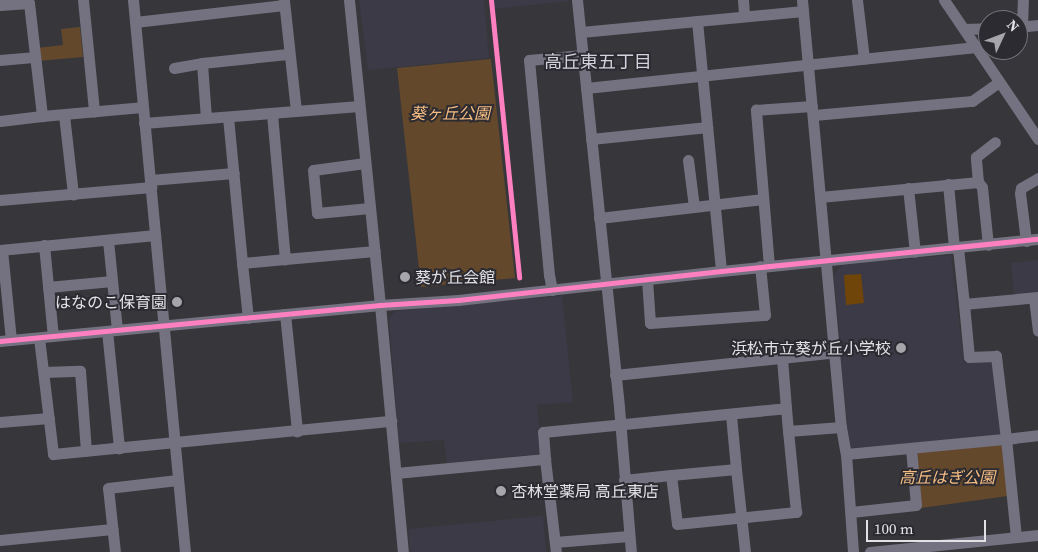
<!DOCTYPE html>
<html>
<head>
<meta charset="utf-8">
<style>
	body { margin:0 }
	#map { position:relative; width:1038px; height:552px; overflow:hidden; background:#37363b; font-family:"Source Serif 4","Noto Sans JP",serif }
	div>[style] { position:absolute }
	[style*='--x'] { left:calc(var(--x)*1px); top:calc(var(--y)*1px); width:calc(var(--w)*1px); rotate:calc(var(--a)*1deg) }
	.built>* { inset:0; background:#3c3a46 }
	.green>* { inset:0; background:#63482c }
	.water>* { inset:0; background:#704509 }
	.minor>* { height:11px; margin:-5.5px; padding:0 5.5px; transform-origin:5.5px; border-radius:5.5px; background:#747280 }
	.cycleway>* { height:5px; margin:-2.5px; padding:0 2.5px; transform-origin:2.5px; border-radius:2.5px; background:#ff80c0 }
	.dots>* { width:14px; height:14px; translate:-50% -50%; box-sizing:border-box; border:2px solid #2c2b32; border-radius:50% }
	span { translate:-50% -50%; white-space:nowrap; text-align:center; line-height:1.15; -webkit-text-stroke:4px #2c2b32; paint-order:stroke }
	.park-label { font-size:16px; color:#f6bd81; font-style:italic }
	.poi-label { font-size:16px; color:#e2e1e6 }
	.left { translate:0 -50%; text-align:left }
	.right { translate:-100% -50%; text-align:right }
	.neighbourhood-label { font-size:18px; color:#d3d2db }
	.north { position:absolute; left:978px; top:10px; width:50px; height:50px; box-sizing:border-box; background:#2c2b32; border:1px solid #75747a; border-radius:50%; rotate:47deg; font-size:14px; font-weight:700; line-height:20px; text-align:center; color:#e2e1e6 }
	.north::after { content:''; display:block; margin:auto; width:18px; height:22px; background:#a6a5aa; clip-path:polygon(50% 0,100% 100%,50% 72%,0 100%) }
	.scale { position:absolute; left:866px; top:520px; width:120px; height:22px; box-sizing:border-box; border:2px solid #e2e1e6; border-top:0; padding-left:6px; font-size:15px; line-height:18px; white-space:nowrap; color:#e2e1e6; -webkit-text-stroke:4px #2c2b32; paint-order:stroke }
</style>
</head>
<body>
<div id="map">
	<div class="built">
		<div style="clip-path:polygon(359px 0,484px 0,489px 58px,368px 70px)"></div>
		<div style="clip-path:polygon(494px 0,569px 0,569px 1px,495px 9px)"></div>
		<div style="clip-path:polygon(951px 255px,964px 363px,993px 360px,1003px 436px,849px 448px,834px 275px,842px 265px)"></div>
		<div style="clip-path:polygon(1038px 260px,1038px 293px,1014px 296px,1011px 263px)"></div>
		<div style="clip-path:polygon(562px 296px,573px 402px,537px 405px,541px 449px,538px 454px,447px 463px,444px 440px,399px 443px,389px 318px,396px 311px)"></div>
		<div style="clip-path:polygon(543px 516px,546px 552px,410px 552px,408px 529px)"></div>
	</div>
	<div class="green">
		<div style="clip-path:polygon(80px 27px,83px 57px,38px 61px,37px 48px,63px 45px,61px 29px)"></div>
		<div style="clip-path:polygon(491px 59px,515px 278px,421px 287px,397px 68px)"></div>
		<div style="clip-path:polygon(1000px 444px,1003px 447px,1008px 496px,921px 508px,916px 456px,920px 451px)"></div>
	</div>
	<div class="water">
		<div style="clip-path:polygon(861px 274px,864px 303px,846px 305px,844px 275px)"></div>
	</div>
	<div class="minor">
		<div style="--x:83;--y:0;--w:112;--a:84.3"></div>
		<div style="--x:133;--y:0;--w:554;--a:84.62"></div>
		<div style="--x:349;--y:0;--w:307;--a:84.2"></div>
		<div style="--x:380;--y:305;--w:248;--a:84.7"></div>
		<div style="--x:577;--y:0;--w:409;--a:84.1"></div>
		<div style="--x:619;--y:407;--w:145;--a:85.3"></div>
		<div style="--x:743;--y:0;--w:16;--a:86"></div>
		<div style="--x:802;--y:0;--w:429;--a:84.8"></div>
		<div style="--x:841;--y:427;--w:27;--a:80"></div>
		<div style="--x:846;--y:454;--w:98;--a:85.9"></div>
		<div style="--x:857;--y:0;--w:59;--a:83.2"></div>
		<div style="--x:944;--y:0;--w:168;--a:55.9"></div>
		<div style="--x:0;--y:5;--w:29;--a:-4"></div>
		<div style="--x:29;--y:3;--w:114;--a:83.4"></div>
		<div style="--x:42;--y:116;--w:100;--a:-5.1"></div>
		<div style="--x:697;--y:21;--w:251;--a:84.5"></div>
		<div style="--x:135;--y:22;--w:150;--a:-6.5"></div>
		<div style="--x:1022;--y:26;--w:26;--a:-88"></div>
		<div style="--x:1018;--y:27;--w:20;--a:-6"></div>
		<div style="--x:964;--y:29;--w:24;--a:-2"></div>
		<div style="--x:581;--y:32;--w:223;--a:-5.4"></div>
		<div style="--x:0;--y:60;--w:33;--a:-5"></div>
		<div style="--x:174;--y:68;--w:28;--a:-10"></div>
		<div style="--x:586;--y:88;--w:392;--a:-6"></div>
		<div style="--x:296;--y:111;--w:63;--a:-4.5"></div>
		<div style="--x:272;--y:114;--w:146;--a:84.9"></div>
		<div style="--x:285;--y:259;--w:90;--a:-5.1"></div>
		<div style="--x:64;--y:115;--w:80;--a:83.5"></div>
		<div style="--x:814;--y:115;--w:159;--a:-5.1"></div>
		<div style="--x:972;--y:101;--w:33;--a:-35"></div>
		<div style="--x:228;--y:117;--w:147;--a:84.5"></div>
		<div style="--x:242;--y:263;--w:43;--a:-5.3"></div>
		<div style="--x:206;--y:118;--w:55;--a:-94.2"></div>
		<div style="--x:202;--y:63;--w:86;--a:-6"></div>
		<div style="--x:0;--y:121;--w:42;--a:-6.8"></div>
		<div style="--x:144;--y:123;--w:152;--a:-4.5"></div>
		<div style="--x:296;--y:111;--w:112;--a:-96.2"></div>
		<div style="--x:591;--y:139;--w:117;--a:-5.9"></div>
		<div style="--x:688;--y:160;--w:47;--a:82.7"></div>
		<div style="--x:365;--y:163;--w:52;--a:172.3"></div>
		<div style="--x:313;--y:170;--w:43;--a:84.7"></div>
		<div style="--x:317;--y:213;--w:53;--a:-5.4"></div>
		<div style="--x:150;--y:180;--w:84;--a:-4.8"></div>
		<div style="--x:978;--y:182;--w:25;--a:-95"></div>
		<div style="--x:976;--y:157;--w:24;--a:-38"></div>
		<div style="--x:948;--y:184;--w:64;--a:84.6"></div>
		<div style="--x:908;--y:188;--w:64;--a:83.8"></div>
		<div style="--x:820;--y:197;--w:159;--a:-5.4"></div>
		<div style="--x:978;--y:182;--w:6;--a:51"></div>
		<div style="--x:982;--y:187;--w:58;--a:84.1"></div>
		<div style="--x:0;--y:200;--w:152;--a:-4.9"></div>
		<div style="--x:599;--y:218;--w:165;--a:-6.6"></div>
		<div style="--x:108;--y:240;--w:90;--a:84.3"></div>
		<div style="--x:1026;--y:241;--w:48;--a:-97.1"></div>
		<div style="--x:1020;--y:193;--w:5;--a:-79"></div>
		<div style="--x:1021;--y:188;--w:20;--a:-30"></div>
		<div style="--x:44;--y:245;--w:91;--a:84.4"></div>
		<div style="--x:958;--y:248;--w:56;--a:83.9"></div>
		<div style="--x:964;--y:304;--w:74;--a:-5.4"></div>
		<div style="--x:0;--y:250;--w:156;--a:-5.5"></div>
		<div style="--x:2;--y:250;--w:90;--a:84.3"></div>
		<div style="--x:242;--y:263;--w:55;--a:83.8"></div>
		<div style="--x:769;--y:266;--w:157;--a:-94.8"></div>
		<div style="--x:756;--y:110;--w:56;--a:-4.1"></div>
		<div style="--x:647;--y:279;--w:44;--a:86.1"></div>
		<div style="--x:650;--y:323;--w:115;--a:-4"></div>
		<div style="--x:765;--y:315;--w:49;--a:-95.8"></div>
		<div style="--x:48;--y:287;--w:64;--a:-5.4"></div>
		<div style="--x:552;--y:290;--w:15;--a:-101"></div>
		<div style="--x:549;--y:275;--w:216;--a:-95.3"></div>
		<div style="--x:529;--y:60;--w:53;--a:-5.4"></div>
		<div style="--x:1034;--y:298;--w:33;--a:83"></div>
		<div style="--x:285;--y:314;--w:118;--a:84.1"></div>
		<div style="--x:107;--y:331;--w:118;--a:84.1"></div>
		<div style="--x:39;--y:338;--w:117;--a:83.1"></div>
		<div style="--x:53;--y:454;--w:340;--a:-5.6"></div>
		<div style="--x:0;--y:341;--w:382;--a:-5.4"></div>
		<div style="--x:380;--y:305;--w:78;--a:-3.7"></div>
		<div style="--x:458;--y:300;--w:265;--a:-6.3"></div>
		<div style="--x:721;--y:271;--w:319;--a:-5.8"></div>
		<div style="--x:44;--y:372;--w:36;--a:-2"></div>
		<div style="--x:80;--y:371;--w:80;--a:85.7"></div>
		<div style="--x:615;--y:375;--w:222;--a:-5.9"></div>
		<div style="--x:786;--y:408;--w:23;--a:85"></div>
		<div style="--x:788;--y:431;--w:53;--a:-4.3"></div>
		<div style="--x:731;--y:415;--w:54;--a:84.7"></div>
		<div style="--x:736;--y:469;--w:65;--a:174.7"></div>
		<div style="--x:671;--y:475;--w:49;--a:83"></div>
		<div style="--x:677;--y:524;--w:120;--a:-5.8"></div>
		<div style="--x:796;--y:512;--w:81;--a:-95.6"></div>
		<div style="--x:0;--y:422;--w:49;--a:-4.7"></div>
		<div style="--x:846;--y:454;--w:161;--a:-5.4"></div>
		<div style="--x:1006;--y:439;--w:84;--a:-96.9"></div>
		<div style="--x:996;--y:356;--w:27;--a:178"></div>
		<div style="--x:969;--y:357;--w:53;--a:-95.4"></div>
		<div style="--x:545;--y:459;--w:94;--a:83.3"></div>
		<div style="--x:736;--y:469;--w:83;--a:83.8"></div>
		<div style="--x:396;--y:473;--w:150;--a:-5.4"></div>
		<div style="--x:545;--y:459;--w:27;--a:-94"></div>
		<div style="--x:543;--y:432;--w:244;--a:-5.6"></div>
		<div style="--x:786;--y:408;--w:50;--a:-94.6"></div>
		<div style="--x:624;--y:480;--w:47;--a:-6.1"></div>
		<div style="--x:851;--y:512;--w:65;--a:-6.1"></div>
		<div style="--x:916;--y:505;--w:57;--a:-95"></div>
		<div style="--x:1016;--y:537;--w:99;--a:-95.8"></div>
		<div style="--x:1006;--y:439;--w:32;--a:-7"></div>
		<div style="--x:0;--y:540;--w:113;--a:-5.6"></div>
		<div style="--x:555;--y:542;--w:74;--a:-4.6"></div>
		<div style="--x:115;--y:552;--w:64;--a:-96.2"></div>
		<div style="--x:108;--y:488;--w:70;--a:-6.5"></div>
		<div style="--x:870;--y:552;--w:169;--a:-5.8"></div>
	</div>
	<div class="cycleway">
		<div style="--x:491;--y:0;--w:279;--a:84.2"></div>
		<div style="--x:0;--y:341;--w:382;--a:-5.4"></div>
		<div style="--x:380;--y:305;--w:78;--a:-3.7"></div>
		<div style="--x:458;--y:300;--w:265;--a:-6.3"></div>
		<div style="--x:721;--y:271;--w:319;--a:-5.8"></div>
	</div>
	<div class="dots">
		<div style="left:405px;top:277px;background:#a6a5aa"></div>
		<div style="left:177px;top:302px;background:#a6a5aa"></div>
		<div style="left:901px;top:348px;background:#a6a5aa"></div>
		<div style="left:501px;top:491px;background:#a6a5aa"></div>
	</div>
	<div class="park-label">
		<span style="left:450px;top:113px">葵ヶ丘公園</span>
		<span style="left:947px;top:477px">高丘はぎ公園</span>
	</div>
	<div class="poi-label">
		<span class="left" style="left:415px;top:277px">葵が丘会館</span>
		<span class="right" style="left:167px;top:302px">はなのこ保育園</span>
		<span class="right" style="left:891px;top:348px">浜松市立葵が丘小学校</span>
		<span class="left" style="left:511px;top:491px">杏林堂薬局 高丘東店</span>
	</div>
	<div class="neighbourhood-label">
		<span style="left:598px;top:62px">高丘東五丁目</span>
	</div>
	<div class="north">N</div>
	<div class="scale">100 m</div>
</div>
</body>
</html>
